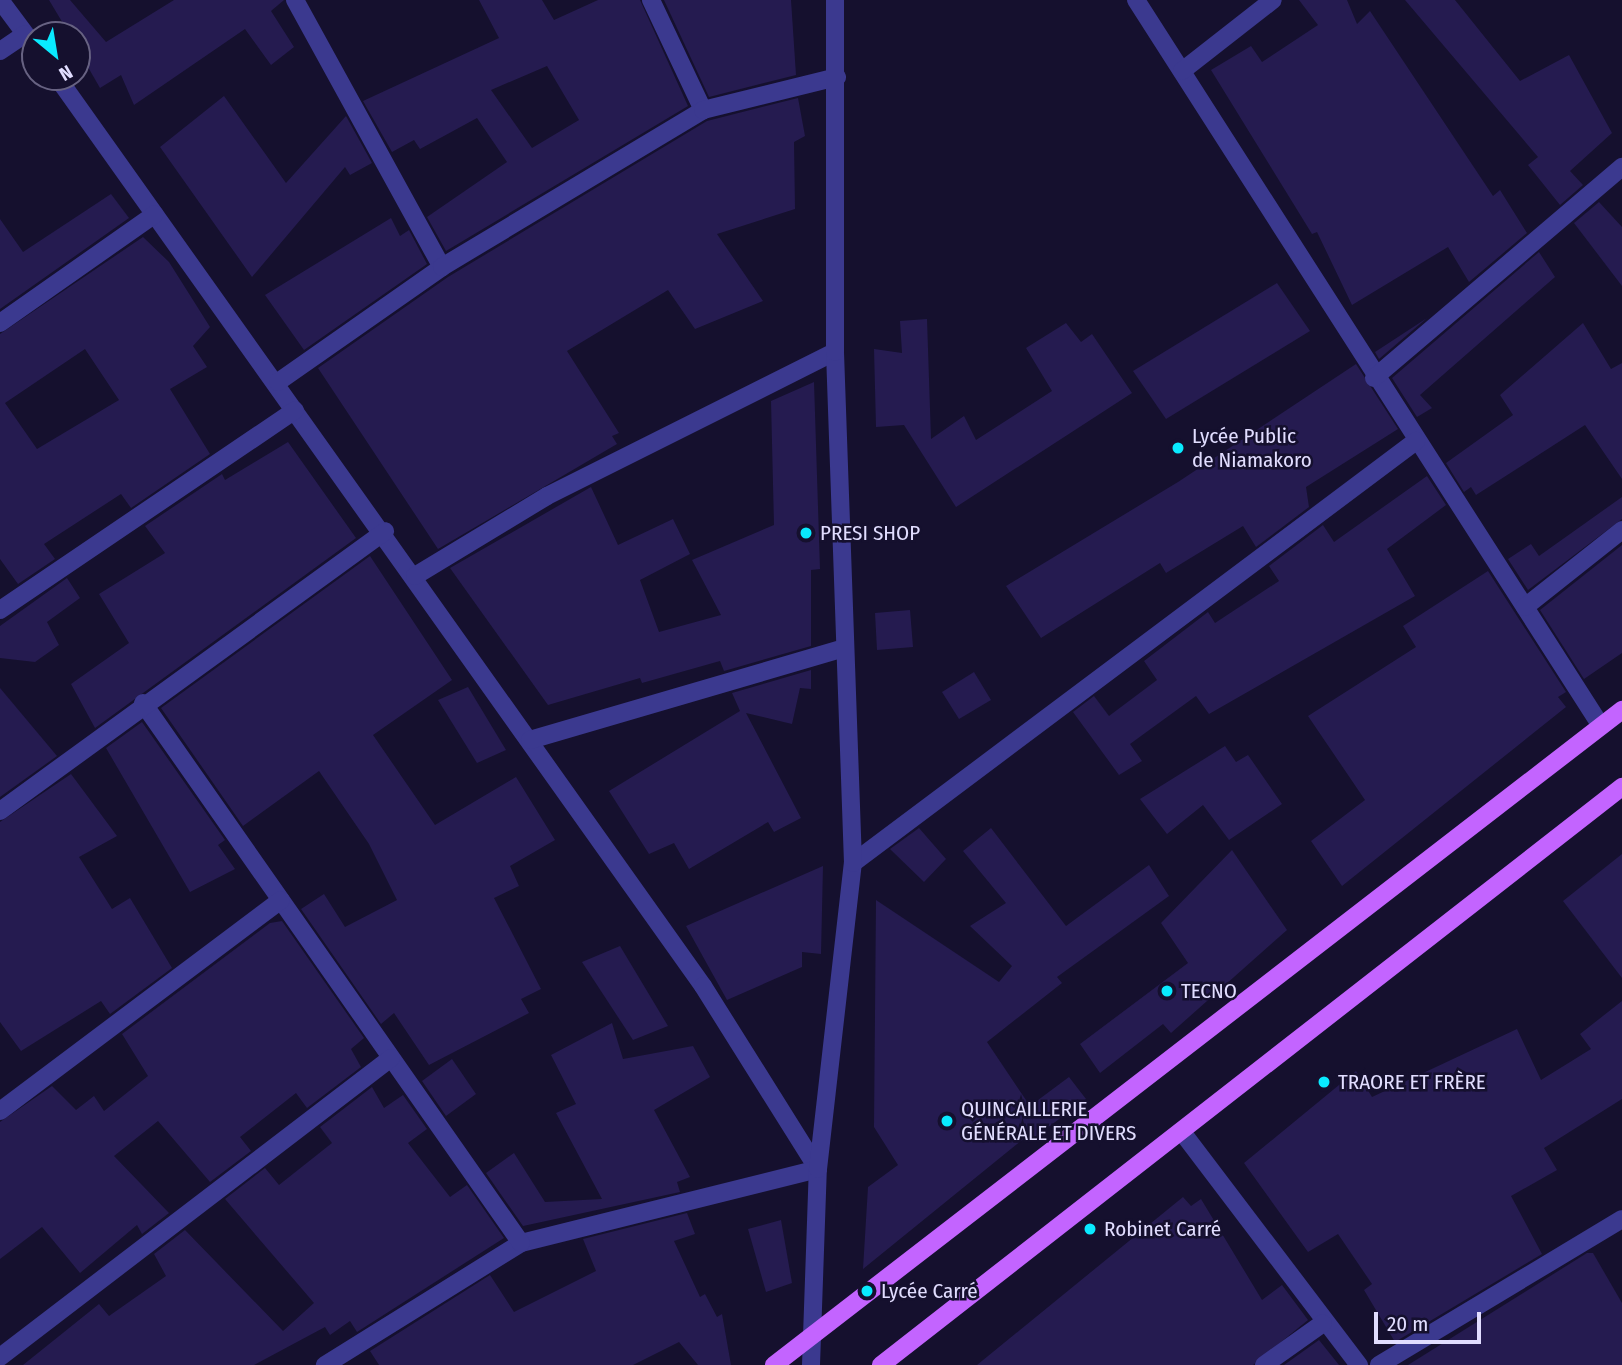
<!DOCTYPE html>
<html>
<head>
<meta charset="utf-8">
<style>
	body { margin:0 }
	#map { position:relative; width:1622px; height:1365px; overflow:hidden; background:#15102e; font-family:"Fira Sans Condensed",sans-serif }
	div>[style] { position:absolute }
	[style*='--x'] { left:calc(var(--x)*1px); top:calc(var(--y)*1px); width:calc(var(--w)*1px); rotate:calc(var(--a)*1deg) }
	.building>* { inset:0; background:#251b50 }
	.street>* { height:18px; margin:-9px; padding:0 9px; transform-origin:9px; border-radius:9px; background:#3b398f }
	.primary>* { height:18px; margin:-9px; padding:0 9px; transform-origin:9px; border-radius:9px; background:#c364ff }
	.dots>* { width:19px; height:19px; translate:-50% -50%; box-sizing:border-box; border:4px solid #15102e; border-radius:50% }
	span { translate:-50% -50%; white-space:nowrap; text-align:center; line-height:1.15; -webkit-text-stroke:5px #15102e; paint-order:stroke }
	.poi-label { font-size:21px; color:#e1ddff }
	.left { translate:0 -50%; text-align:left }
	.north { position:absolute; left:21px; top:21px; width:70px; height:70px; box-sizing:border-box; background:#15102e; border:2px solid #676282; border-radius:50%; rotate:150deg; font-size:19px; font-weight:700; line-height:28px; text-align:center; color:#e1ddff }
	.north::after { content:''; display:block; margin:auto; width:24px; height:32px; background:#09eaff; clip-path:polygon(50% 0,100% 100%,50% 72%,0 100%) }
	.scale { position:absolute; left:1374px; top:1312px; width:107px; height:32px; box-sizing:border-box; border:4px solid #e1ddff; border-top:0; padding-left:9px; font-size:21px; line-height:24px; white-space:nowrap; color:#e1ddff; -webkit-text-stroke:5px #15102e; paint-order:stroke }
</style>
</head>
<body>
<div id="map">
	<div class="building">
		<div style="clip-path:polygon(49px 0,70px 0,106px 42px,174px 0,284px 0,271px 11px,294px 47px,271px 65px,245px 29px,134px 105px,121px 75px,100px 88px,77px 48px,77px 35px,70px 35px)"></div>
		<div style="clip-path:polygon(evenodd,479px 0,542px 0,554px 20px,598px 0,640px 0,688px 106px,446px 251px,427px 217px,507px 162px,477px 118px,420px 149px,414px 140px,392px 152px,363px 101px,499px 38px,479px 0,547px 66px,579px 120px,532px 148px,491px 90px,547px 66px)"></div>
		<div style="clip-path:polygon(664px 0,791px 0,796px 75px,709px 97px)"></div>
		<div style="clip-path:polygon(1299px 0,1347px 0,1357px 24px,1370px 11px,1493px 196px,1500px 190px,1527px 233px,1469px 282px,1448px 247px,1352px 305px,1317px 232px,1312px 234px,1211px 70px,1251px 46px,1262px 62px,1318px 25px)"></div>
		<div style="clip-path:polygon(1405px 0,1455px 0,1520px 81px,1569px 55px,1612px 133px,1570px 171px,1583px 185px,1560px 205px,1528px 165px,1538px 157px)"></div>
		<div style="clip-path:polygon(224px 96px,286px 183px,346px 116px,372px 163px,350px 175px,345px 167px,252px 277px,160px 147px)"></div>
		<div style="clip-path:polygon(798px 98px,805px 136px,794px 142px,795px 209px,717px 234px,763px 301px,695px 329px,668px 290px,567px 351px,619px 433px,612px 436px,617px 444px,438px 549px,318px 368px,448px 277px,707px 121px)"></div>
		<div style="clip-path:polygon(111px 194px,129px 218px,0 309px,0 219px,23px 252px)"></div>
		<div style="clip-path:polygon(1599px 202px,1622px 227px,1622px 286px,1574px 223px)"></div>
		<div style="clip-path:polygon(391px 218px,400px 236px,409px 230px,427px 264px,304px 350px,265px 295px)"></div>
		<div style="clip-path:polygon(evenodd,143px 237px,169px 262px,210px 327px,193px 346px,207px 367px,170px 389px,210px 454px,131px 508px,121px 494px,44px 544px,55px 559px,18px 584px,0 559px,0 334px,143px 237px,85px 349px,119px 400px,37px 449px,5px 403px,85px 349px)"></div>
		<div style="clip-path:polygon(1539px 252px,1555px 277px,1420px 395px,1432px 408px,1417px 417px,1392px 378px)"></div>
		<div style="clip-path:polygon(1277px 283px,1310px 331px,1166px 419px,1133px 371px)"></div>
		<div style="clip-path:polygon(1427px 318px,1379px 359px,1375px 352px)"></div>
		<div style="clip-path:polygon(927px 319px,931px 439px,964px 416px,976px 440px,1052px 391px,1026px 348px,1066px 323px,1081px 342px,1092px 334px,1132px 393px,956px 507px,904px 425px,876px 427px,874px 349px,902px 353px,900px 321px)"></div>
		<div style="clip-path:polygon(1583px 323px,1611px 369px,1622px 363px,1622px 479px,1585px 425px,1476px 495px,1471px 487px,1464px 492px,1446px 463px,1513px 415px,1500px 395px)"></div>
		<div style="clip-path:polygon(1356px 364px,1398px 429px,1306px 487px,1309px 507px,1256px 547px,1243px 526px,1166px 573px,1160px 563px,1041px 638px,1006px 586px,1178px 482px)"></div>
		<div style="clip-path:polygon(814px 382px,820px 569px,811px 570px,811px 646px,724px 671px,720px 661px,642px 683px,640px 678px,548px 705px,450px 568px,591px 487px,618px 545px,673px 519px,690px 554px,640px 580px,659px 632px,721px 615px,692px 560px,774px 525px,771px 401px)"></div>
		<div style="clip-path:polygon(288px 442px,356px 538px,95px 728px,71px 684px,129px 643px,99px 594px,165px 553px,145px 526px,222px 474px,225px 480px)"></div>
		<div style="clip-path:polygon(1427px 476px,1446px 505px,1387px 549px,1415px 596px,1209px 714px,1196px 696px,1130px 744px,1142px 761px,1119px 775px,1073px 712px,1094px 696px,1109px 716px,1157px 680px,1144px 661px,1208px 612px,1215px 623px,1279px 581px,1269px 566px,1323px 525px,1334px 542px)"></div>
		<div style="clip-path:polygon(1622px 497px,1622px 519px,1528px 590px,1508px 559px,1531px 544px,1539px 556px)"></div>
		<div style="clip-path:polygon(1622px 545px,1622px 653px,1584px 679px,1540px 610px)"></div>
		<div style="clip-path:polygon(370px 556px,452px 680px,373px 735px,435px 825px,516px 777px,555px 840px,510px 866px,519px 886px,494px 898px,541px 989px,521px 999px,529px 1013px,429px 1065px,394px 1013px,381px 1024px,301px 909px,324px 894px,345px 927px,397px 900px,369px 844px,319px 771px,243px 826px,161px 708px)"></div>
		<div style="clip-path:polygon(1488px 571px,1566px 692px,1558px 697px,1566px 707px,1342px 886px,1311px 841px,1365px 800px,1308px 716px,1416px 647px,1403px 626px)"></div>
		<div style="clip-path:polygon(67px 578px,80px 598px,47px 622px,59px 645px,35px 662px,0 658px,0 626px)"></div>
		<div style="clip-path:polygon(910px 610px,913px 647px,877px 650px,875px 613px)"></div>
		<div style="clip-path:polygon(811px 670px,811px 689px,800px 688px,792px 724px,746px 713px,801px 818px,774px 832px,768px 822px,689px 869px,674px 843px,649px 854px,609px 791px,740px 711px,732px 693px)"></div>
		<div style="clip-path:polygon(974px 672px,991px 700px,959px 719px,942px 692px)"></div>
		<div style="clip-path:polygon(468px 687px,506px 750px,477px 763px,438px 700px)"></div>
		<div style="clip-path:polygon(0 688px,57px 756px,0 797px)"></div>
		<div style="clip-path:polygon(142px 722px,225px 840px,218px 845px,235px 869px,190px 892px,106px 748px)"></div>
		<div style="clip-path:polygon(1225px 746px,1236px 762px,1248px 755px,1282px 804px,1229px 840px,1203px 805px,1167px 834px,1140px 799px)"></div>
		<div style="clip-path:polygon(71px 774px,117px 836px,79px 857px,112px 909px,130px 898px,172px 968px,110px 1014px,101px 1001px,21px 1051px,0 1022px,0 822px)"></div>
		<div style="clip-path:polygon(919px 828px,946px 859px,924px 882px,890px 849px)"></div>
		<div style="clip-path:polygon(991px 828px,1066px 926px,1149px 865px,1169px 896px,1057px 977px,1062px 983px,987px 1042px,1030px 1106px,1069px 1077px,1086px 1099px,1031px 1140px,1027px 1136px,863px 1269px,868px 1187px,898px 1165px,874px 1127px,876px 900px,999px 982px,1012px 966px,970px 926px,1006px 903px,963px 851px)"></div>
		<div style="clip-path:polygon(1232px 850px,1287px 930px,1171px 1033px,1163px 1024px,1100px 1073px,1080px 1044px,1188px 963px,1161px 923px)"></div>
		<div style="clip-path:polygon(1622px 854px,1622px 978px,1563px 901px)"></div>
		<div style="clip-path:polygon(823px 866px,821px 954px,802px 952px,802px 967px,727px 1000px,686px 926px)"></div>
		<div style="clip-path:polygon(282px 921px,364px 1038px,351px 1049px,361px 1067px,307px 1108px,296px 1093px,240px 1137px,251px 1151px,210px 1182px,158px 1121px,114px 1156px,169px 1213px,142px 1234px,137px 1225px,80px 1273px,42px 1227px,0 1259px,0 1122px,52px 1086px,76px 1110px,94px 1096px,104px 1111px,148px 1076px,122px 1034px,270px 923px)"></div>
		<div style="clip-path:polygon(620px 946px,668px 1026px,633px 1040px,582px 962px)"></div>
		<div style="clip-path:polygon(1622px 1001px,1622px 1099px,1544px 1148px,1557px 1170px,1511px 1196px,1542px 1254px,1395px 1342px,1364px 1290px,1372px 1284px,1338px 1234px,1308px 1252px,1244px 1163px,1356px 1071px,1372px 1097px,1517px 1029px,1541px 1080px,1591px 1049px,1580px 1034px)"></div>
		<div style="clip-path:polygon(612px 1023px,623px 1059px,693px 1046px,710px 1077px,654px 1110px,690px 1177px,677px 1182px,680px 1192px,523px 1226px,486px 1173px,514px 1153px,545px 1202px,602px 1199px,556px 1113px,576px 1104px,551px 1055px)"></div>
		<div style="clip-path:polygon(452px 1059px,476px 1094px,446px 1116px,422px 1081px)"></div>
		<div style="clip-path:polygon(372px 1087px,384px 1108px,403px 1095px,427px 1129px,408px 1143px,450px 1197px,467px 1185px,504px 1238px,357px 1332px,350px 1321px,330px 1335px,325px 1327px,254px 1365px,23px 1365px,99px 1304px,109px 1316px,166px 1276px,154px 1254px,185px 1230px,283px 1331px,314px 1303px,225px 1199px,265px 1168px,279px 1185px,332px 1143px,320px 1127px)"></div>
		<div style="clip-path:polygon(1183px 1197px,1191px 1206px,1201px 1199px,1262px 1300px,1282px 1285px,1308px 1320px,1253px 1365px,977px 1365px)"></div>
		<div style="clip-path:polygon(687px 1213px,695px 1234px,674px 1241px,700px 1297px,705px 1294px,717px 1317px,722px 1314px,731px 1365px,698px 1365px,679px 1342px,633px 1365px,379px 1365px,370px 1351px,490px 1275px,514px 1312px,596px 1271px,583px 1239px)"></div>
		<div style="clip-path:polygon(781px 1220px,792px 1283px,766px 1292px,748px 1229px)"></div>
		<div style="clip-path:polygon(1587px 1253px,1593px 1253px,1622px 1303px,1622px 1365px,1408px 1365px)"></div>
		<div style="clip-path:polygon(1319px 1340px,1339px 1365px,1284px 1365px)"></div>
	</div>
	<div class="street">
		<div style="--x:0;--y:0;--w:59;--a:53.3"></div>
		<div style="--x:295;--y:0;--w:305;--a:61.2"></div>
		<div style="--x:651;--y:0;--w:122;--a:64.7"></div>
		<div style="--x:1136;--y:0;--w:862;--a:57.36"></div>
		<div style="--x:0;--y:51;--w:30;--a:-34"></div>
		<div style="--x:1182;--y:71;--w:115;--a:-38"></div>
		<div style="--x:57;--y:77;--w:1115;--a:54.6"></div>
		<div style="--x:703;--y:986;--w:216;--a:57.9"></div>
		<div style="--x:818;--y:1169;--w:306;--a:166"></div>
		<div style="--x:521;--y:1243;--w:231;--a:148.1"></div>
		<div style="--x:0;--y:323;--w:189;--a:-35.1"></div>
		<div style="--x:1374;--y:378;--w:326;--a:-40.4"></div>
		<div style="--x:278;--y:382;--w:200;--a:-35"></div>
		<div style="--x:442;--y:267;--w:305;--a:-31"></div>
		<div style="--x:703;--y:110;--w:138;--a:-13.8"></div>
		<div style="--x:415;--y:576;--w:154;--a:-31.2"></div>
		<div style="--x:547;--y:496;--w:322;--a:-26.6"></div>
		<div style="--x:1525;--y:607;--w:124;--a:-38.4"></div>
		<div style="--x:0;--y:610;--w:356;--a:-34.1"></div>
		<div style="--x:143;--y:703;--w:659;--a:55.01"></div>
		<div style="--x:530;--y:740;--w:327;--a:-16.3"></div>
		<div style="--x:0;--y:811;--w:476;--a:-36"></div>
		<div style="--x:853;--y:863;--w:704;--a:-36.85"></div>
		<div style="--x:0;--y:1111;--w:351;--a:-36.9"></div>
		<div style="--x:1182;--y:1132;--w:293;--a:52.8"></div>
		<div style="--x:0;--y:1357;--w:492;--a:-37.4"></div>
		<div style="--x:811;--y:1365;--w:196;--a:-88"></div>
		<div style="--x:818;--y:1169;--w:308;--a:-83.5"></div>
		<div style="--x:853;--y:863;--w:511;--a:-92.02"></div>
		<div style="--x:835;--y:352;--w:352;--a:-90"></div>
		<div style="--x:1264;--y:1365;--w:72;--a:-35.4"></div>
		<div style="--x:1379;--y:1365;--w:283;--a:-31"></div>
	</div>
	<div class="primary">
		<div style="--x:774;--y:1365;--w:1072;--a:-37.68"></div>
		<div style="--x:881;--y:1365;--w:940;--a:-37.96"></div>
	</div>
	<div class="dots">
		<div style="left:1178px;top:448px;background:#09eaff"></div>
		<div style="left:806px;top:533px;background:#09eaff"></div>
		<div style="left:1167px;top:991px;background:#09eaff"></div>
		<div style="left:1324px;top:1082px;background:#09eaff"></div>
		<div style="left:947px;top:1121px;background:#09eaff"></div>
		<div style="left:1090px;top:1229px;background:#09eaff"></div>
		<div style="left:867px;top:1291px;background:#09eaff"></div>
	</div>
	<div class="poi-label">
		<span class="left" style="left:1192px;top:448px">Lycée Public<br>de Niamakoro</span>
		<span class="left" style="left:820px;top:533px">PRESI SHOP</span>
		<span class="left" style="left:1181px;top:991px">TECNO</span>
		<span class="left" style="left:1338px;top:1082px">TRAORE ET FRÈRE</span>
		<span class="left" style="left:961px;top:1121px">QUINCAILLERIE<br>GÉNÉRALE ET DIVERS</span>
		<span class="left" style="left:1104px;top:1229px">Robinet Carré</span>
		<span class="left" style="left:881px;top:1291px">Lycée Carré</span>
	</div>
	<div class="north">N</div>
	<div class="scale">20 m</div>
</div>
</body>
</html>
